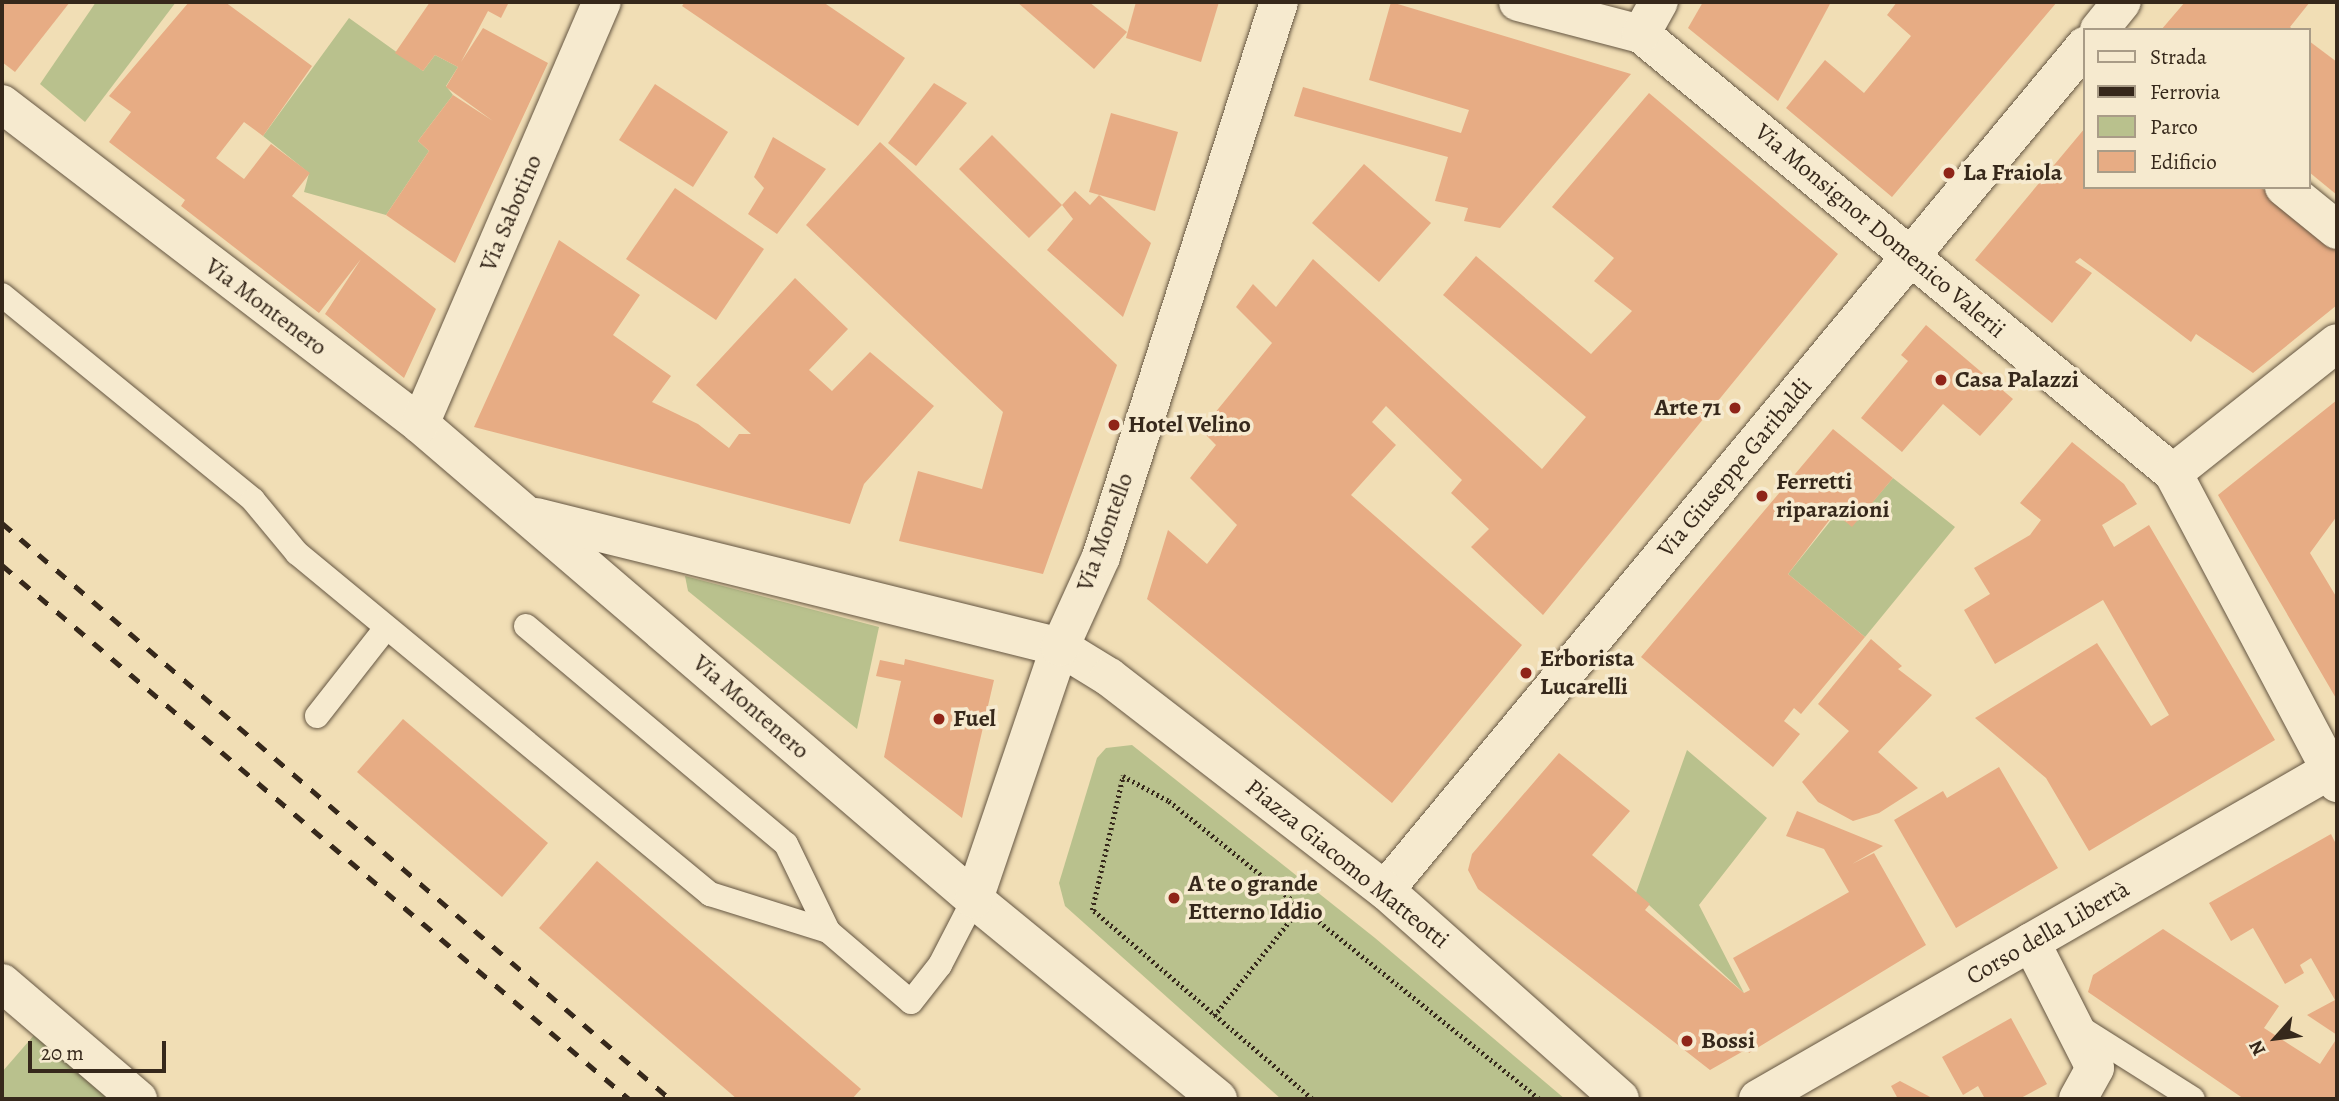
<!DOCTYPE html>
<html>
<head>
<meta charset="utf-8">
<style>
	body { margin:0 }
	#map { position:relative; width:2339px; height:1101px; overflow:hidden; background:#f1deb5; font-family:Alegreya,serif }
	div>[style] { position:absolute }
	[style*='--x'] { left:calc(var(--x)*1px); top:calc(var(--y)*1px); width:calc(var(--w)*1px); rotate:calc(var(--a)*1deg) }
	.green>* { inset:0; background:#b9c18d }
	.building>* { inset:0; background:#e7ac84 }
	.path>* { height:4.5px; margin-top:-2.25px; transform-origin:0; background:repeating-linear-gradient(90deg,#36281b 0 2px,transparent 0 5.5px) }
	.roads { filter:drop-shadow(0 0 2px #655642) drop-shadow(0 0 2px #655642) }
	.service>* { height:24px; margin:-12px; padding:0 12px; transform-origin:12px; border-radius:12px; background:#f6eacf }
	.minor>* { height:38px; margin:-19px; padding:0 19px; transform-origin:19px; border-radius:19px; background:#f6eacf }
	.tertiary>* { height:38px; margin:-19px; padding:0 19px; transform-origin:19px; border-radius:19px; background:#f6eacf }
	.rail>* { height:5px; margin-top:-2.5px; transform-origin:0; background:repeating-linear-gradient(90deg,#36281b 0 12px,transparent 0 24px) }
	.dots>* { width:19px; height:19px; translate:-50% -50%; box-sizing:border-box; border:4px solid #f6eacf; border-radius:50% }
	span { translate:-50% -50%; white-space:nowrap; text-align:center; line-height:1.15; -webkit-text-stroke:7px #f6eacf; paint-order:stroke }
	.poi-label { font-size:24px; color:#36281b; font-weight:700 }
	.left { translate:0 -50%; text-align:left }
	.right { translate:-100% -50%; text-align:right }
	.street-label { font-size:24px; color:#36281b }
	.frame { position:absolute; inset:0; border:4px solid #36281b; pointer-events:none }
	.legend { position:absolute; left:2083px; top:28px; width:228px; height:161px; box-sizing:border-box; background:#f6eacf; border:2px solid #a99c87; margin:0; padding:9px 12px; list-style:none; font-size:21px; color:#36281b }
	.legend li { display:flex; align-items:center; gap:14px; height:35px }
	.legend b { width:35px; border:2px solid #a99c87 }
	.north { position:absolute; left:2241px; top:1003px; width:70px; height:70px; -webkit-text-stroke:5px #f6eacf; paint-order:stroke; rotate:242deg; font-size:19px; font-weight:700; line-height:28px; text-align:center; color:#36281b }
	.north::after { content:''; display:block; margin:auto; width:24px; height:32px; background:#36281b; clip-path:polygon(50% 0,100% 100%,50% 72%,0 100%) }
	.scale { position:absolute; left:28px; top:1041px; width:138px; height:32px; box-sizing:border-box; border:4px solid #36281b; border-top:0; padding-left:9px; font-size:21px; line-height:24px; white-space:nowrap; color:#36281b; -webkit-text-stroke:5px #f6eacf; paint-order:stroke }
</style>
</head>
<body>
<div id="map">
	<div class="green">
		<div style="clip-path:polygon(96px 2px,176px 2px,85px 122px,40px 84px)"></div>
		<div style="clip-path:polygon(349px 18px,423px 71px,435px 55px,458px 67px,446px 86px,453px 95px,418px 141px,429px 151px,386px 215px,304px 192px,309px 173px,263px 136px)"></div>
		<div style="clip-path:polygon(1893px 478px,1955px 527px,1865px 637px,1788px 574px,1836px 514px,1852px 526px)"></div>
		<div style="clip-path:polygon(685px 576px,879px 627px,857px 729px,688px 591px)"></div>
		<div style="clip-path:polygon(1132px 745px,1375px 938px,1565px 1099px,1281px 1099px,1065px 906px,1059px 883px,1097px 758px,1106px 748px)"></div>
		<div style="clip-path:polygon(1687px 750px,1767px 818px,1699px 905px,1744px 993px,1636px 893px)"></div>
		<div style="clip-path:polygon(35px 1034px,108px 1099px,2px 1099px,2px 1072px)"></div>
	</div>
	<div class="building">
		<div style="clip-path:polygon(2px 2px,70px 2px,15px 72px,2px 62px)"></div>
		<div style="clip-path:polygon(189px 2px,225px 2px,312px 66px,263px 136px,244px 122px,216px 158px,244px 179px,271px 144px,310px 173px,292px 196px,436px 309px,404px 378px,325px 314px,361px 259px,319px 313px,181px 206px,185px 200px,109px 142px,131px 112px,109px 96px)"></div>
		<div style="clip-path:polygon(430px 2px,509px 2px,501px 18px,488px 11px,461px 62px,483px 28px,548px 63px,455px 263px,386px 215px,429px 151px,418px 141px,453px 95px,493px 121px,446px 87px,458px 67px,435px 55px,423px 71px,395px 53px)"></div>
		<div style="clip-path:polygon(685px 2px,823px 2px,905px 58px,858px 126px,682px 6px)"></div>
		<div style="clip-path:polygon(1017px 2px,1089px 2px,1127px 32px,1094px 69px)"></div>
		<div style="clip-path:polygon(1136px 2px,1219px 2px,1201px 62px,1126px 38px)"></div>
		<div style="clip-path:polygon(1391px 2px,1631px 74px,1500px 228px,1464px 221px,1468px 208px,1435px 201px,1448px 157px,1294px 116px,1303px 87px,1461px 133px,1469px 110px,1369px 80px)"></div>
		<div style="clip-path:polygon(1703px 2px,1831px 2px,1778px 101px,1688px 28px)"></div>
		<div style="clip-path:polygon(1897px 2px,2057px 2px,1892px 197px,1786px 108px,1825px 60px,1864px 93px,1911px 36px,1887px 15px)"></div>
		<div style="clip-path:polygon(2185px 2px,2310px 2px,2290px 27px,2294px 30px,2161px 30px)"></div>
		<div style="clip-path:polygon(2309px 41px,2337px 62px,2337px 195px,2309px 172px)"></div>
		<div style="clip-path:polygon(934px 83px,967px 103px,916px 166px,888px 143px)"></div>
		<div style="clip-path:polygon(655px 84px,728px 132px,693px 187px,619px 140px)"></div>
		<div style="clip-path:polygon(1649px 93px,1838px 254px,1543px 615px,1471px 547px,1489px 529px,1451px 493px,1462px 480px,1386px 406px,1372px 422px,1396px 445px,1351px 495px,1522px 645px,1392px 803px,1147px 599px,1168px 530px,1207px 564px,1237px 525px,1190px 478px,1216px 445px,1201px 430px,1272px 343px,1236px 307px,1253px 284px,1276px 307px,1313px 259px,1542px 469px,1586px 417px,1443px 295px,1476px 256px,1591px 354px,1632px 311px,1594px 281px,1614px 258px,1552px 207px)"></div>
		<div style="clip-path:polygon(1111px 113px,1178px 132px,1155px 211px,1089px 192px)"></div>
		<div style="clip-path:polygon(2085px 128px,2085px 187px,2260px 187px,2337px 245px,2337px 305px,2253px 373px,2196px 334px,2191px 342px,2080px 258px,2075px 262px,2092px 273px,2052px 323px,1975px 260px)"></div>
		<div style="clip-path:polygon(992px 135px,1062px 205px,1075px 191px,1090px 205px,1099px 195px,1151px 243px,1123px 317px,1047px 250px,1073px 219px,1062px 205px,1029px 238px,959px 169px)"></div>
		<div style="clip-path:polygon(773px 137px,826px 169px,777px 234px,748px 214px,764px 188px,754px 177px)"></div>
		<div style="clip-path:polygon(880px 142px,1117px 365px,1043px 574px,899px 541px,918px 471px,982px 489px,1003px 412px,806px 225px)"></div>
		<div style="clip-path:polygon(1364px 164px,1431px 223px,1379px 282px,1312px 223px)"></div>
		<div style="clip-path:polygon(675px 188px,764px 249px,716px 320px,626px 259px)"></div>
		<div style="clip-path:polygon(559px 240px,640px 295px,613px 335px,671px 376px,652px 402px,698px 424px,729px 448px,739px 434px,751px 434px,696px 385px,795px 278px,848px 329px,809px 370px,832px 391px,870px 352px,934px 406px,864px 484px,850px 524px,474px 427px)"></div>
		<div style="clip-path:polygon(1926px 325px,2013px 399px,1980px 436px,1943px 404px,1902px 452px,1861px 418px,1908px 361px,1901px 355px)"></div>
		<div style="clip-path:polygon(2337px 400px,2337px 516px,2310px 553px,2337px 598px,2337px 700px,2218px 495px)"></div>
		<div style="clip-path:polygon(1833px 429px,1893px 478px,1852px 527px,1818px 499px,1834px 514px,1788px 574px,1865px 637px,1801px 714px,1794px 708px,1784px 721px,1800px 734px,1773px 767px,1641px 657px)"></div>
		<div style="clip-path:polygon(2072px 442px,2124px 484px,2137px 504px,2102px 525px,2114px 547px,2149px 525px,2275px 740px,2089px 851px,2046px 778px,1975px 718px,2097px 643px,2151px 726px,2169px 715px,2103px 600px,1995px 664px,1964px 610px,1990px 594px,1974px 568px,2030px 535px,2041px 520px,2020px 503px)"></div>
		<div style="clip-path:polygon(1871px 639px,1902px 666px,1898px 669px,1932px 695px,1878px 752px,1918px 788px,1879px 813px,1853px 821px,1818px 802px,1802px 782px,1849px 731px,1818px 704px)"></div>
		<div style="clip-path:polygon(905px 659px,994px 680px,962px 818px,884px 757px,901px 681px,876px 676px,880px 660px,904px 665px)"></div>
		<div style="clip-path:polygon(403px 719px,548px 843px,502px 897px,357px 772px)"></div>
		<div style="clip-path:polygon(1559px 753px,1630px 811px,1592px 855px,1650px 904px,1645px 910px,1744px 993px,1750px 990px,1733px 958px,1849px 892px,1824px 849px,1786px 836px,1797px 811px,1883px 846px,1852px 864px,1874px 853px,1926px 945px,1749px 1053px,1747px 1049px,1710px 1070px,1478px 889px,1468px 870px,1472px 854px)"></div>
		<div style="clip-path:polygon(1999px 767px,2058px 868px,1956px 928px,1894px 820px,1943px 791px,1947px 798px)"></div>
		<div style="clip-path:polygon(2331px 834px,2337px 846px,2337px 1035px,2307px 1015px,2335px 1000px,2311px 958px,2300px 965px,2304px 973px,2285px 984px,2253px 928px,2231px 941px,2209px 903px)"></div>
		<div style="clip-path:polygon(597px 861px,861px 1089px,852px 1099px,737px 1099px,539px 928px)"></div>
		<div style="clip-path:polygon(2163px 929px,2279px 1006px,2264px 1028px,2320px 1064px,2337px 1038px,2337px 1099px,2244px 1099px,2088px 992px,2093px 975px)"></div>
		<div style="clip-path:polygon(2011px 1018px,2047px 1084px,2019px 1099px,1985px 1099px,1978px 1086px,1963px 1095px,1942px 1057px)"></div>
		<div style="clip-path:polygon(1900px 1081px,1934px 1099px,1898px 1099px,1891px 1086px)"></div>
	</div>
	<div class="path">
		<div style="--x:1214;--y:1016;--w:138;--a:-51.5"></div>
		<div style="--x:1312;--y:1099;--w:290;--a:-139.3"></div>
		<div style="--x:1092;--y:910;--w:138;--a:-77"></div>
		<div style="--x:1123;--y:776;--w:52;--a:28.5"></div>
		<div style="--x:1169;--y:801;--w:475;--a:38.8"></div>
	</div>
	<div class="roads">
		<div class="service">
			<div style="--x:2;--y:295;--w:324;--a:39.2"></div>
			<div style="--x:253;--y:500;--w:69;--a:50.3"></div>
			<div style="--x:297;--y:553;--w:536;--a:39.55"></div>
			<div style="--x:710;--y:894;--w:124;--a:17.4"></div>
			<div style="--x:526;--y:626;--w:339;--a:40"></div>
			<div style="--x:786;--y:844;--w:97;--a:64.2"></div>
			<div style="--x:828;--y:931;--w:109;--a:40.5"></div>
			<div style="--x:911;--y:1002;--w:47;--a:-51.9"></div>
			<div style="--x:940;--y:965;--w:74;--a:-62.7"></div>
			<div style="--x:317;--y:716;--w:112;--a:-51.9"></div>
			<div style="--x:2076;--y:1025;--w:138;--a:32.3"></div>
		</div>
		<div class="minor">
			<div style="--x:1518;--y:2;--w:127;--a:14.6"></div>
			<div style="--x:1641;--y:34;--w:690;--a:39.53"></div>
			<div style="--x:2173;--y:473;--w:351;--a:62.1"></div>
			<div style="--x:2099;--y:30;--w:36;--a:-51"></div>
			<div style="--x:1641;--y:34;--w:37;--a:-61"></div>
			<div style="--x:2;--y:104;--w:526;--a:37.44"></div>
			<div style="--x:420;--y:424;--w:730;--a:40.61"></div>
			<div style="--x:2284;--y:187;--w:68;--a:39.1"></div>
			<div style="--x:420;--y:424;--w:460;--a:-66.7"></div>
			<div style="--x:2173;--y:473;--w:209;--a:-38.4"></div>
			<div style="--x:536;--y:517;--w:540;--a:13.93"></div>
			<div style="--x:1385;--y:890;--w:1097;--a:-50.33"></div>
			<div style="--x:2031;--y:942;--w:141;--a:63.1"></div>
			<div style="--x:2095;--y:1068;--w:35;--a:119"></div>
			<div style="--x:2;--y:983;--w:179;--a:40.5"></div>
			<div style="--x:1758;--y:1099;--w:668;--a:-29.9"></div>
		</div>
		<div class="tertiary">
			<div style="--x:1060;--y:647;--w:57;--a:31.5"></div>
			<div style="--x:1109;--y:677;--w:349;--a:37.7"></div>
			<div style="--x:1385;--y:890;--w:314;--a:41.6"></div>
			<div style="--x:1218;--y:1099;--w:315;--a:-140.7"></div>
			<div style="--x:974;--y:899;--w:266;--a:-71.2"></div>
			<div style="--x:1060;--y:647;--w:99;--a:-65.5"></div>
			<div style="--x:1101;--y:557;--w:583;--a:-72.22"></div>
		</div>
	</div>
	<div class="rail">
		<div style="--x:2;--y:523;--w:882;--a:40.77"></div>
		<div style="--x:2;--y:565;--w:824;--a:40.42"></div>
	</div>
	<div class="dots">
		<div style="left:1949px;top:173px;background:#8f2418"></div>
		<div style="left:1941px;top:380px;background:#8f2418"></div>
		<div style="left:1735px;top:408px;background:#8f2418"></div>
		<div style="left:1114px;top:425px;background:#8f2418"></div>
		<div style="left:1762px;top:496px;background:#8f2418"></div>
		<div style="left:1526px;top:673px;background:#8f2418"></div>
		<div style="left:939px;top:719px;background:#8f2418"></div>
		<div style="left:1174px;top:898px;background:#8f2418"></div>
		<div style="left:1687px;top:1041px;background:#8f2418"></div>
	</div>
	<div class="poi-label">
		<span class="left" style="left:1963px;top:173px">La Fraiola</span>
		<span class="left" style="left:1955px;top:380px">Casa Palazzi</span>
		<span class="right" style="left:1721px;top:408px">Arte 71</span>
		<span class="left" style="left:1128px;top:425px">Hotel Velino</span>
		<span class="left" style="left:1776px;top:496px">Ferretti<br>riparazioni</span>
		<span class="left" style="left:1540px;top:673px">Erborista<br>Lucarelli</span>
		<span class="left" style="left:953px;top:719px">Fuel</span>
		<span class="left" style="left:1188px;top:898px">A te o grande<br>Etterno Iddio</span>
		<span class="left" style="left:1701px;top:1041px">Bossi</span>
	</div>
	<div class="street-label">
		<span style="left:511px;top:213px;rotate:-67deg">Via Sabotino</span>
		<span style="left:1880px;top:231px;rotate:40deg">Via Monsignor Domenico Valerii</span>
		<span style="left:266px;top:307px;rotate:37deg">Via Montenero</span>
		<span style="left:1735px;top:468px;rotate:-50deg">Via Giuseppe Garibaldi</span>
		<span style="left:1105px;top:532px;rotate:-70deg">Via Montello</span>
		<span style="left:751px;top:707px;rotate:41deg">Via Montenero</span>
		<span style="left:1347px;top:864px;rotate:39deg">Piazza Giacomo Matteotti</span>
		<span style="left:2048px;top:933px;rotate:-30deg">Corso della Libertà</span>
	</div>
	<div class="frame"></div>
	<ul class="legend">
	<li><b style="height:9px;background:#f6eacf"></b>Strada</li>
	<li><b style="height:9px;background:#36281b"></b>Ferrovia</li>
	<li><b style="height:19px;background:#b9c18d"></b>Parco</li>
	<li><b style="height:19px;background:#e7ac84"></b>Edificio</li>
	</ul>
	<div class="north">N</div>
	<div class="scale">20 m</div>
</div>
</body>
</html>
